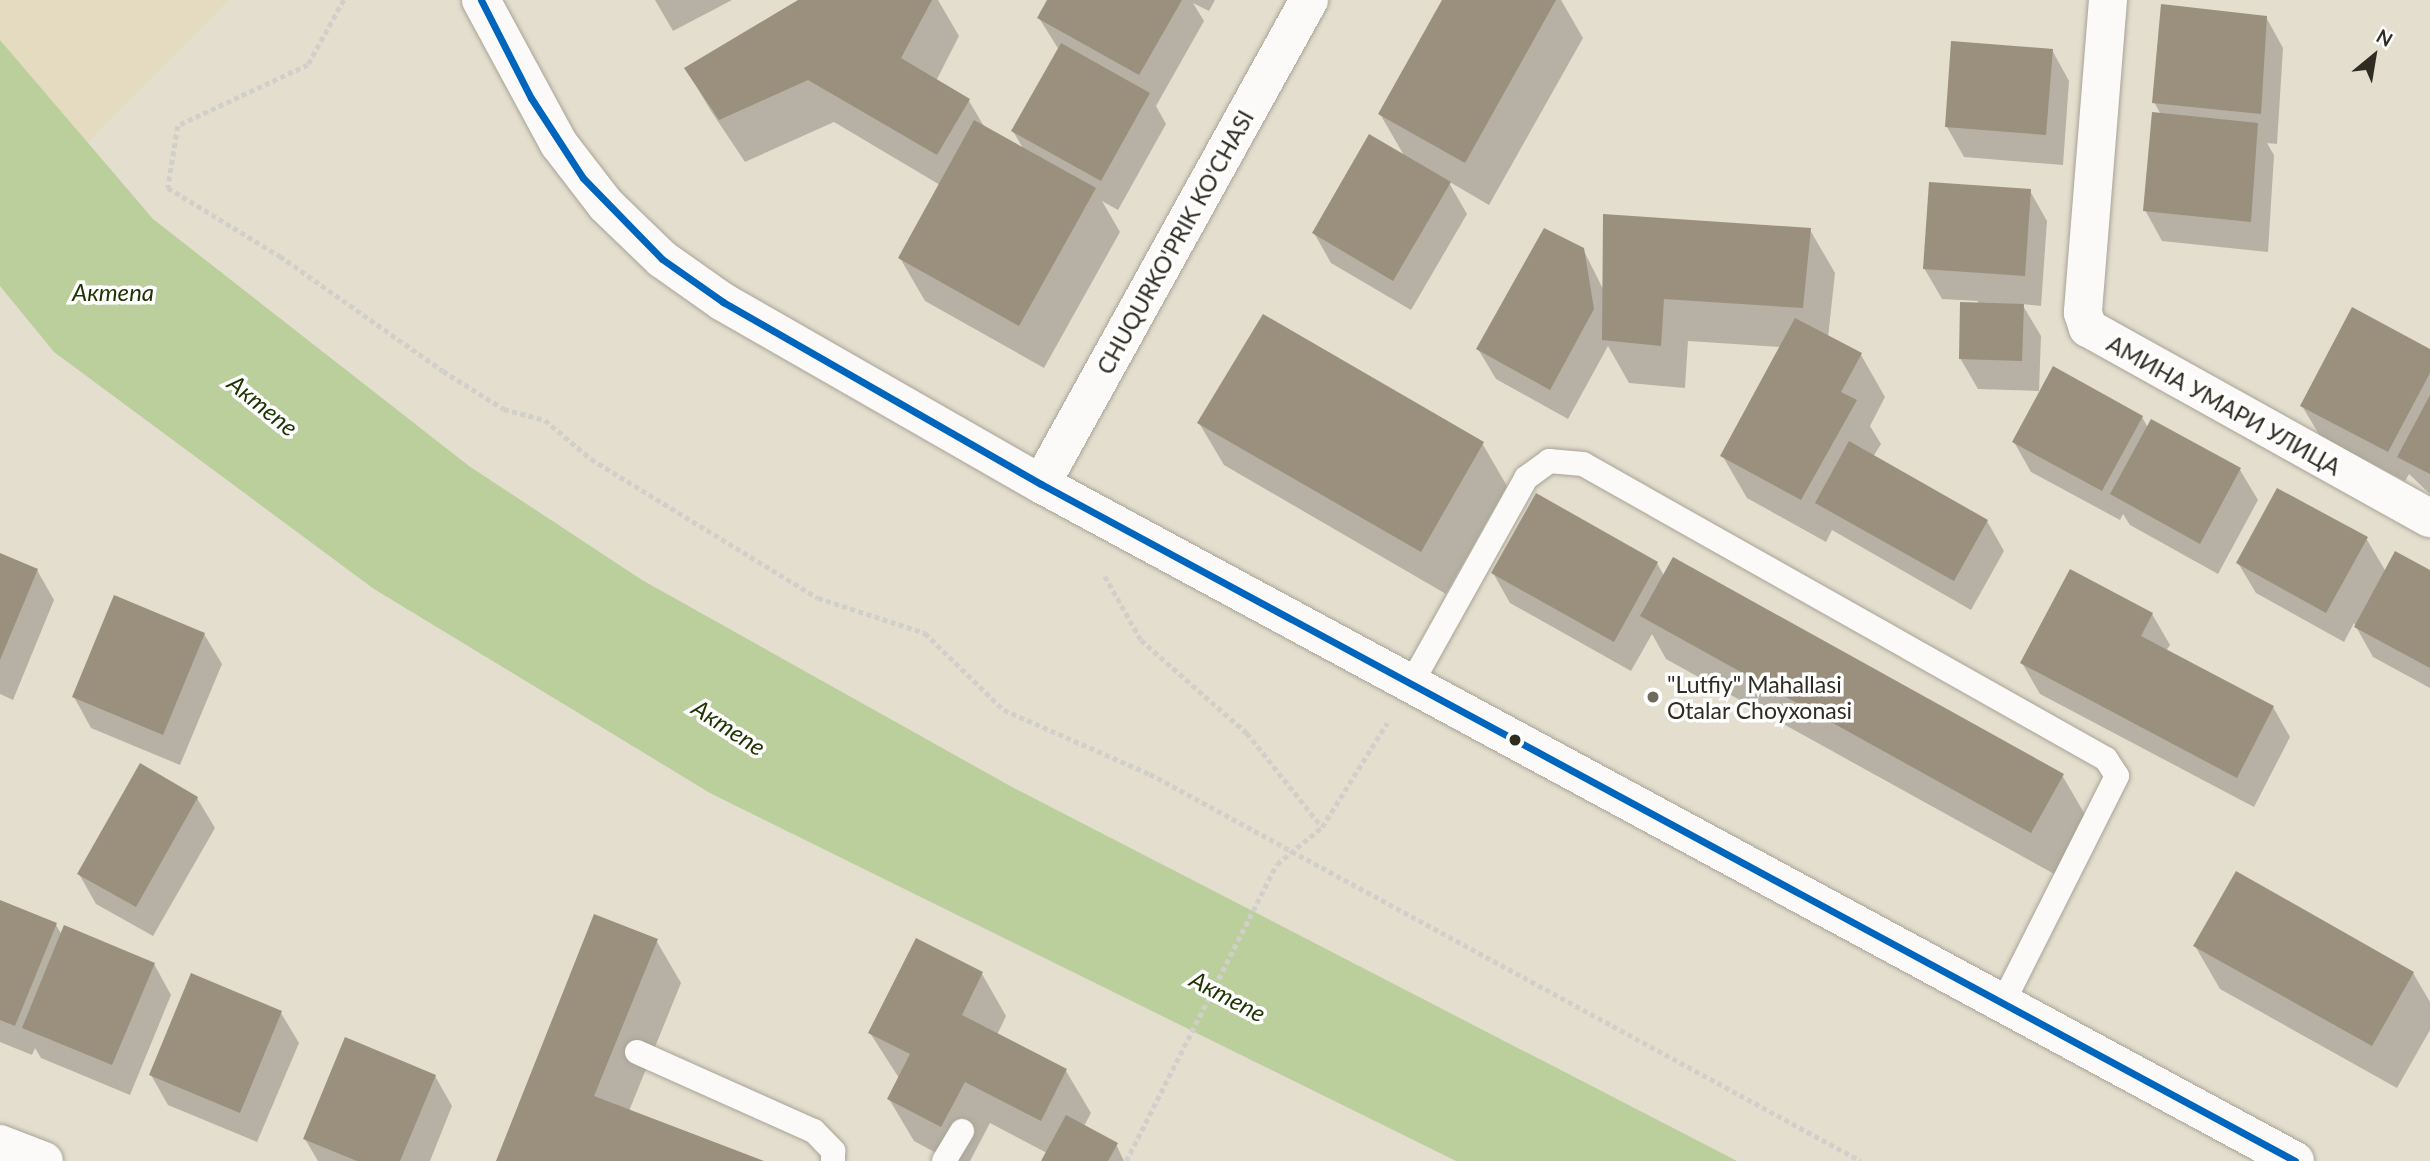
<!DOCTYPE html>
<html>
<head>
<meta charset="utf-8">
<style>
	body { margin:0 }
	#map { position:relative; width:2430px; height:1161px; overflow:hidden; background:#e4dece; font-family:Lato,sans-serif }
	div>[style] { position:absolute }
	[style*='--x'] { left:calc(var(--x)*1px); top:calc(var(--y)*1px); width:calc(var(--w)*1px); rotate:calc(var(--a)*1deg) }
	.built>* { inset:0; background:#e4dbc0 }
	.water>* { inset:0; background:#bacf9c }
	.shadow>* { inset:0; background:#0003 }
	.building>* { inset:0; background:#9b907d }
	.path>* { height:4.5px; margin-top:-2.25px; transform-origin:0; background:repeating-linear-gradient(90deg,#d0cfca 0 5px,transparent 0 8.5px) }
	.roads { filter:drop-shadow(0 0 2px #a8a397) drop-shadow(0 0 2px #a8a397) }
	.lane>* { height:24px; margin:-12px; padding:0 12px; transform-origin:12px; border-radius:12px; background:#fbfaf8 }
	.street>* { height:38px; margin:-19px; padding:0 19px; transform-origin:19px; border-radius:19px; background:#fbfaf8 }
	.secondary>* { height:38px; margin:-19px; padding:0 19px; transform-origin:19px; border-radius:19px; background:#fbfaf8 }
	.bus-1>* { height:7px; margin:-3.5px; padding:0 3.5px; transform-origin:3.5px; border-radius:3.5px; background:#0065bd }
	.dots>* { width:19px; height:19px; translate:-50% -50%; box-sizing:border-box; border:4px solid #fff; border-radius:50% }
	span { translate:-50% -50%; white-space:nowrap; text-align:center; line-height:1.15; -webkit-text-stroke:7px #fff; paint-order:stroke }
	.street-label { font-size:23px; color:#2f2c21 }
	.poi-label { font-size:23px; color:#2f2c21 }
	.left { translate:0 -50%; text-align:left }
	.water-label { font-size:24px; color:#1f3302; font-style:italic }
	.north { position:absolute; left:2339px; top:21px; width:70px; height:70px; -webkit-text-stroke:5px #fff; paint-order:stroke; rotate:30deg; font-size:19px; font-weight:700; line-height:28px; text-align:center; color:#2f2c21 }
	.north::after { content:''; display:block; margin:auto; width:24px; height:32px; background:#2f2c21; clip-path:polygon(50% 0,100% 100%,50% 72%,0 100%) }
</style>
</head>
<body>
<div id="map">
	<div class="built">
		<div style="clip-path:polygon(0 0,229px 0,0 230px)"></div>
	</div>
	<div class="water">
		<div style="clip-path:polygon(0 40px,153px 219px,469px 466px,642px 580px,1012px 787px,1737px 1161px,1456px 1161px,710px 793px,374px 589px,54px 352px,0 286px)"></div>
	</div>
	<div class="shadow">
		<div style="clip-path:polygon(655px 0,732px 0,673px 31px)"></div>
		<div style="clip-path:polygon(801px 0,938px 0,959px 36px,936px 81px,969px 101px,985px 128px,1024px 150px,1013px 131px,1059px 50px,1039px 18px,1049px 0,1215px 0,1209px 11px,1193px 3px,1204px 21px,1156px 106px,1166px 124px,1118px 210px,1102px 201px,1120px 232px,1044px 368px,925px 301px,900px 258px,940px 185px,834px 122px,745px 162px,711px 111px,686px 69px)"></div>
		<div style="clip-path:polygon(1444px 0,1561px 0,1583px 38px,1489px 205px,1448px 181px,1467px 214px,1411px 310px,1331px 263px,1314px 233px,1405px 157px,1380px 114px)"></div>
		<div style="clip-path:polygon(2266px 17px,2283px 48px,2277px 144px,2267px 143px,2274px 155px,2268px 252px,2162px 241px,2145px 210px,2161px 115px,2154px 102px)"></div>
		<div style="clip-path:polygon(2052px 50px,2069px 81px,2063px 165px,1964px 157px,1947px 127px)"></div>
		<div style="clip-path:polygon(2030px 191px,2047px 221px,2041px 306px,2022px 304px,2041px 336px,2039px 391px,1978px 389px,1960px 358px,1978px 301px,1942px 299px,1924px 268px)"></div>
		<div style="clip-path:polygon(1810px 230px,1835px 273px,1828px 338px,1861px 355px,1885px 397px,1870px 426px,1881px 444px,1873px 457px,1987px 521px,2004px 551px,1971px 610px,1832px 530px,1826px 542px,1747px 498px,1722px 455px,1781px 347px,1688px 341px,1685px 388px,1629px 383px,1608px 346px,1568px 419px,1496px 379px,1478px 349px,1583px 249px,1603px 289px)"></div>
		<div style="clip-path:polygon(2430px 351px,2430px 494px,2409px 474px,2405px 481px,2320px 436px,2302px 406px)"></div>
		<div style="clip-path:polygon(2142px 417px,2148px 428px,2152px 422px,2240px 470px,2258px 500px,2218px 574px,2130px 525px,2123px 514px,2120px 520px,2031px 472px,2014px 442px)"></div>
		<div style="clip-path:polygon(1199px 423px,1482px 443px,1507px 486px,1446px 594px,1224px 465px)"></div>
		<div style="clip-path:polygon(2366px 538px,2386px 572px,2430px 572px,2430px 688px,2373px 657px,2354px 623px,2344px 642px,2256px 593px,2238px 563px)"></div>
		<div style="clip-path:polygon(0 555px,37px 570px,54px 600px,13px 700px,0 694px)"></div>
		<div style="clip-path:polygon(1657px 563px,1664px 576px,2062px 775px,2087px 818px,2056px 875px,1666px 659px,1652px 634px,1631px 671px,1510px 603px,1493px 573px)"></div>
		<div style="clip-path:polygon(2152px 614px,2170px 645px,2166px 651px,2273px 707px,2290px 737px,2254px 807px,2040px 694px,2022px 663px)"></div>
		<div style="clip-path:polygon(204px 634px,222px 664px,180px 765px,91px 728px,74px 697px)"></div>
		<div style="clip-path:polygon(197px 798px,215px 828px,153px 936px,96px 904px,79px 874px)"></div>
		<div style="clip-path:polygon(0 901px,56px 925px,62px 935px,154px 964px,171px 995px,130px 1095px,41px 1058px,35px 1048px,32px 1055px,0 1042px)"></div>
		<div style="clip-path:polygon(656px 940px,681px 983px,629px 1111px,759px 1161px,498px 1161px)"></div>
		<div style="clip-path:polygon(2195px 946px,2413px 973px,2430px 1002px,2430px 1030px,2397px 1088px,2220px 989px)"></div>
		<div style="clip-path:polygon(982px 974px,1006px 1016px,997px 1035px,1066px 1071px,1091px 1113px,1084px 1126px,1116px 1144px,1124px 1161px,1043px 1161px,1047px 1153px,990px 1123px,970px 1161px,951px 1161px,914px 1141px,889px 1099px,899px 1078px,870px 1033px)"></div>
		<div style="clip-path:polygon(281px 1013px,299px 1043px,257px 1142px,168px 1105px,151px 1075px)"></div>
		<div style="clip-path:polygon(435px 1076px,452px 1106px,430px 1161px,318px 1161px,305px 1139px)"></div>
	</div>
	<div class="building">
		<div style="clip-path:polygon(798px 0,932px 0,901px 58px,970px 99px,937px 155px,808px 80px,719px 120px,684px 68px)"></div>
		<div style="clip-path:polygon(1047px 0,1182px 0,1139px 75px,1037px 18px)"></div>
		<div style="clip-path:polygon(1442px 0,1556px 0,1465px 163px,1378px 114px)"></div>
		<div style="clip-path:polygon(2161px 4px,2267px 16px,2261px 114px,2152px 103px)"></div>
		<div style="clip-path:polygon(1951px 41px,2053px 49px,2046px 135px,1945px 127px)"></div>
		<div style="clip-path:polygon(1061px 43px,1150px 93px,1101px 181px,1011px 131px)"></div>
		<div style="clip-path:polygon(2152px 112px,2258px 123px,2251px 222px,2143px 211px)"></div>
		<div style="clip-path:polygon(974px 120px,1096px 188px,1019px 326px,898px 258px)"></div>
		<div style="clip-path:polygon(1369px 134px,1451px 182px,1393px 281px,1312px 233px)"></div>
		<div style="clip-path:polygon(1929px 182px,2031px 189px,2025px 276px,1923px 269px)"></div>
		<div style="clip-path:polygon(1603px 214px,1811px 228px,1803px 308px,1664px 299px,1661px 346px,1602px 340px)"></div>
		<div style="clip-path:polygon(1544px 228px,1584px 248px,1594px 309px,1550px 390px,1476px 349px)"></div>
		<div style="clip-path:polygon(1960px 302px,2024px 304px,2022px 361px,1959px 359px)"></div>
		<div style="clip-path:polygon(2352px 307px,2430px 349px,2430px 373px,2388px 452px,2300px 406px)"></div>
		<div style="clip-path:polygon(1263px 314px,1484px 442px,1421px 552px,1197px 423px)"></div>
		<div style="clip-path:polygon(1795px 318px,1862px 353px,1841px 392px,1857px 400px,1801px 500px,1720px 456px)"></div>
		<div style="clip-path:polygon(2053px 366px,2143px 416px,2102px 491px,2012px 442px)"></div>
		<div style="clip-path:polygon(2430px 395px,2430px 474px,2397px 457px)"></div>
		<div style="clip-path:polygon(2151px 419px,2241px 468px,2200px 544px,2110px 494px)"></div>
		<div style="clip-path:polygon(1849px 441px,1988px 520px,1954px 581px,1815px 503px)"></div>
		<div style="clip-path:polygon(2277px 488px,2368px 537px,2326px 613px,2236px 563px)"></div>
		<div style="clip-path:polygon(1536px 493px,1658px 562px,1614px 642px,1491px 573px)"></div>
		<div style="clip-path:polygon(2395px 551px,2430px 570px,2430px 668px,2354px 627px)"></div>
		<div style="clip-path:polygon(0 553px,38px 569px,0 660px)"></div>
		<div style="clip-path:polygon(1673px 557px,2064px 774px,2031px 833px,1640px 616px)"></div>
		<div style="clip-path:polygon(2070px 569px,2153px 613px,2141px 636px,2274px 706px,2237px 778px,2020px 663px)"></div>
		<div style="clip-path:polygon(114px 595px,205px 633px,163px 735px,72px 697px)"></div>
		<div style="clip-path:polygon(140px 763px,198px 797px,136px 907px,77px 874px)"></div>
		<div style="clip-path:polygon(2236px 871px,2414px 972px,2372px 1046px,2193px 946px)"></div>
		<div style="clip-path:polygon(0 900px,57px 923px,15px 1026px,0 1020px)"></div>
		<div style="clip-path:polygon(594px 914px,658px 939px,594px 1096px,764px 1161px,496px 1161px)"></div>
		<div style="clip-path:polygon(64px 925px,155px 963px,112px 1065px,22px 1028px)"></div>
		<div style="clip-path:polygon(916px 938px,983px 972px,962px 1015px,1067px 1069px,1041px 1121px,965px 1082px,941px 1127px,887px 1099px,910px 1054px,868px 1033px)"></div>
		<div style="clip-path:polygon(191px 973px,282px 1011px,240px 1113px,149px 1075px)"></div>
		<div style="clip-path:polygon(345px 1037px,436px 1075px,400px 1161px,357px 1161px,303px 1139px)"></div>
		<div style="clip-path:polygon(1066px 1115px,1118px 1143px,1108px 1161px,1041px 1161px)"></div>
	</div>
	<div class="path">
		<div style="--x:344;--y:0;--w:74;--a:119"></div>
		<div style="--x:308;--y:65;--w:144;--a:154.9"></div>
		<div style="--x:178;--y:126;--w:63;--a:99.2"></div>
		<div style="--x:168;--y:188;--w:131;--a:31.3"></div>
		<div style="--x:280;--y:256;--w:199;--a:35.2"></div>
		<div style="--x:443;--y:371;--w:72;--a:31.9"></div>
		<div style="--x:504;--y:409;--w:42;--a:15"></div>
		<div style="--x:545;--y:420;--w:60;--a:40.3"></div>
		<div style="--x:591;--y:459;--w:266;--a:31.5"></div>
		<div style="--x:818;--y:598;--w:113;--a:18.1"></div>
		<div style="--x:925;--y:633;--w:110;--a:44.3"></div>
		<div style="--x:1004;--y:710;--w:159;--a:23.7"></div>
		<div style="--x:1150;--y:774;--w:809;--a:28.56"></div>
		<div style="--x:1105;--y:576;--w:73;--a:60.6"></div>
		<div style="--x:1141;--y:640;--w:141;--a:41.3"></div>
		<div style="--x:1247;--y:733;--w:120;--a:51.4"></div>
		<div style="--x:1126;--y:1161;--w:333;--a:-63.1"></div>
		<div style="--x:1277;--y:864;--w:58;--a:-39.4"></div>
		<div style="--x:1322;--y:827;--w:123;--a:-58"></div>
	</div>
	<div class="roads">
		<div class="lane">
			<div style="--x:1411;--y:684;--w:236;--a:-60.8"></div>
			<div style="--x:1526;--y:478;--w:29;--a:-36"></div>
			<div style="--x:1549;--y:461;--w:34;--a:5"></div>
			<div style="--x:1583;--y:464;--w:600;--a:29.43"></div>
			<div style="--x:2106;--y:759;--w:20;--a:57"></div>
			<div style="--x:2117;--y:776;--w:254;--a:116.7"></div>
			<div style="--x:637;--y:1052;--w:194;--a:24.1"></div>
			<div style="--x:814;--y:1131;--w:28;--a:46"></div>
			<div style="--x:833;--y:1151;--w:10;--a:90"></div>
			<div style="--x:944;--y:1161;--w:35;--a:-59"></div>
		</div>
		<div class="street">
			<div style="--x:481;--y:0;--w:164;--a:61.6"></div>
			<div style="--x:559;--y:144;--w:77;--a:52.4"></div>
			<div style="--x:606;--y:205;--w:78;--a:44"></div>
			<div style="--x:662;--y:259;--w:75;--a:35.2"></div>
			<div style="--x:723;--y:302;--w:366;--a:29.8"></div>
			<div style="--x:2108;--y:0;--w:314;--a:94.6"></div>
			<div style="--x:2083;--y:313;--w:16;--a:72"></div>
			<div style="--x:2088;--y:328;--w:391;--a:29.1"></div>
		</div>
		<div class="secondary">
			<div style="--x:1309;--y:0;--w:553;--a:118.97"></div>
			<div style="--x:1041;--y:484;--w:1425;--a:28.36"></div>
			<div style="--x:0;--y:1144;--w:47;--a:21.1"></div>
		</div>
	</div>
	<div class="bus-1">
		<div style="--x:481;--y:0;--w:110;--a:63"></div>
		<div style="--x:531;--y:98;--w:95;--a:57"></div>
		<div style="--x:583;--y:178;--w:113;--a:45.7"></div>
		<div style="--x:662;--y:259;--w:75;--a:35.2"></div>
		<div style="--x:723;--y:302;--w:366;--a:29.8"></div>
		<div style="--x:1041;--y:484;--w:1425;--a:28.36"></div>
	</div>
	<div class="dots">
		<div style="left:1653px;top:697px;background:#6e6a5e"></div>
		<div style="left:1515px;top:740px;background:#2f2c21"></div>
	</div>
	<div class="street-label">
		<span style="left:1175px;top:242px;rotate:-61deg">CHUQURKO'PRIK KO'CHASI</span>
		<span style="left:2224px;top:405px;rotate:29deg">АМИНА УМАРИ УЛИЦА</span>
	</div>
	<div class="poi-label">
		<span class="left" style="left:1667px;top:697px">"Lutfiy" Mahallasi<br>Otalar Choyxonasi</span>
	</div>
	<div class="water-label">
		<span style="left:113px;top:292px">Актепа</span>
		<span style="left:263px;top:405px;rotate:39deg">Актепе</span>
		<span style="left:729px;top:727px;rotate:33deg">Актепе</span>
		<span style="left:1228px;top:996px;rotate:28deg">Актепе</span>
	</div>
	<div class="north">N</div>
</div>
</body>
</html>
